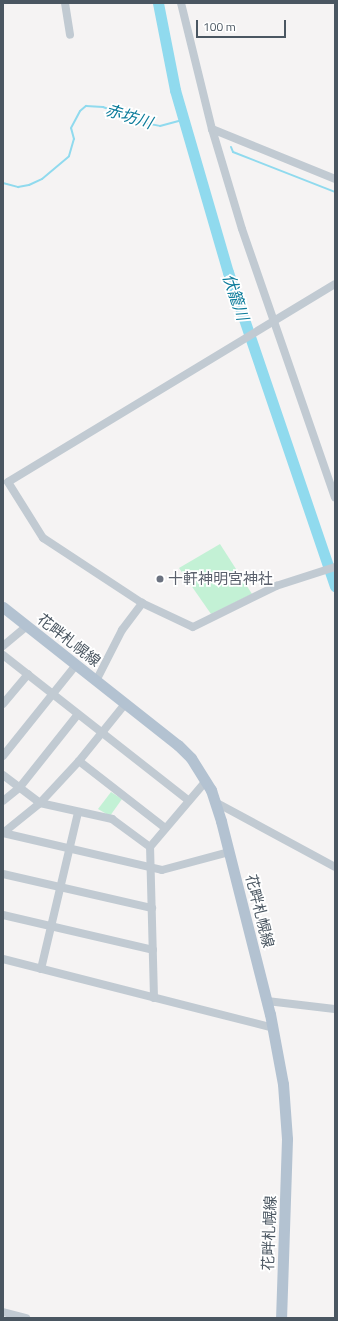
<!DOCTYPE html>
<html>
<head>
<meta charset="utf-8">
<style>
	body { margin:0 }
	#map { position:relative; width:338px; height:1321px; overflow:hidden; background:#f5f3f3; font-family:"Titillium Web","Noto Sans JP",sans-serif }
	div>[style] { position:absolute }
	[style*='--x'] { left:calc(var(--x)*1px); top:calc(var(--y)*1px); width:calc(var(--w)*1px); rotate:calc(var(--a)*1deg) }
	.green>* { inset:0; background:#c3f1d5 }
	.stream>* { height:2px; margin:-1px; padding:0 1px; transform-origin:1px; border-radius:1px; background:#90daee }
	.river>* { height:11px; margin:-5.5px; padding:0 5.5px; transform-origin:5.5px; border-radius:5.5px; background:#90daee }
	.minor>* { height:8px; margin:-4px; padding:0 4px; transform-origin:4px; border-radius:4px; background:#c1cad2 }
	.major>* { height:11px; margin:-5.5px; padding:0 5.5px; transform-origin:5.5px; border-radius:5.5px; background:#b3c2d1 }
	.dots>* { width:11px; height:11px; translate:-50% -50%; box-sizing:border-box; border:2px solid #fff; border-radius:50% }
	span { translate:-50% -50%; white-space:nowrap; text-align:center; line-height:1.15; -webkit-text-stroke:3.5px #fff; paint-order:stroke }
	.worship-label { font-size:15px; color:#5b616d }
	.left { translate:0 -50%; text-align:left }
	.street-label { font-size:15px; color:#4a5661 }
	.water-label { font-size:16px; color:#0c7c9b; font-style:italic }
	.frame { position:absolute; inset:0; border:4px solid #4a5661; pointer-events:none }
	.scale { position:absolute; left:196px; top:20px; width:90px; height:18px; box-sizing:border-box; border:2px solid #4a5661; border-top:0; padding-left:5px; font-size:12px; line-height:14px; white-space:nowrap; color:#4a5661; -webkit-text-stroke:3px #fff; paint-order:stroke }
</style>
</head>
<body>
<div id="map">
	<div class="green">
		<div style="clip-path:polygon(220px 544px,252px 594px,211px 614px,179px 568px)"></div>
		<div style="clip-path:polygon(111px 792px,122px 799px,110px 816px,98px 809px)"></div>
	</div>
	<div class="stream">
		<div style="--x:231;--y:147;--w:5;--a:68"></div>
		<div style="--x:233;--y:152;--w:110;--a:21.4"></div>
		<div style="--x:3;--y:183;--w:16;--a:15"></div>
		<div style="--x:18;--y:187;--w:11;--a:-10"></div>
		<div style="--x:29;--y:185;--w:14;--a:-25"></div>
		<div style="--x:42;--y:179;--w:35;--a:-40"></div>
		<div style="--x:69;--y:156;--w:18;--a:-74"></div>
		<div style="--x:74;--y:139;--w:11;--a:-105"></div>
		<div style="--x:71;--y:128;--w:19;--a:-62"></div>
		<div style="--x:80;--y:111;--w:8;--a:-40"></div>
		<div style="--x:86;--y:106;--w:17;--a:3"></div>
		<div style="--x:103;--y:107;--w:45;--a:20.9"></div>
		<div style="--x:145;--y:123;--w:15;--a:11"></div>
		<div style="--x:160;--y:126;--w:24;--a:-15"></div>
	</div>
	<div class="river">
		<div style="--x:158;--y:3;--w:89;--a:78.9"></div>
		<div style="--x:175;--y:90;--w:190;--a:73.8"></div>
		<div style="--x:228;--y:272;--w:332;--a:71.2"></div>
	</div>
	<div class="minor">
		<div style="--x:65;--y:3;--w:32;--a:81"></div>
		<div style="--x:181;--y:3;--w:130;--a:76.2"></div>
		<div style="--x:212;--y:129;--w:104;--a:73.3"></div>
		<div style="--x:242;--y:229;--w:284;--a:70.9"></div>
		<div style="--x:212;--y:129;--w:133;--a:22.1"></div>
		<div style="--x:142;--y:603;--w:118;--a:-146.7"></div>
		<div style="--x:43;--y:538;--w:66;--a:-122"></div>
		<div style="--x:8;--y:482;--w:382;--a:-31.2"></div>
		<div style="--x:3;--y:646;--w:31;--a:-40"></div>
		<div style="--x:3;--y:655;--w:236;--a:38.1"></div>
		<div style="--x:96;--y:681;--w:57;--a:-63"></div>
		<div style="--x:122;--y:630;--w:34;--a:-53"></div>
		<div style="--x:142;--y:603;--w:56;--a:25.2"></div>
		<div style="--x:193;--y:627;--w:93;--a:-26.3"></div>
		<div style="--x:276;--y:586;--w:62;--a:-17.9"></div>
		<div style="--x:3;--y:704;--w:39;--a:-50"></div>
		<div style="--x:3;--y:756;--w:117;--a:-51.3"></div>
		<div style="--x:79;--y:761;--w:109;--a:37.9"></div>
		<div style="--x:3;--y:775;--w:46;--a:37.1"></div>
		<div style="--x:40;--y:803;--w:74;--a:12.5"></div>
		<div style="--x:112;--y:819;--w:47;--a:36.4"></div>
		<div style="--x:3;--y:801;--w:22;--a:-39"></div>
		<div style="--x:20;--y:787;--w:93;--a:-51.5"></div>
		<div style="--x:215;--y:802;--w:136;--a:28.4"></div>
		<div style="--x:3;--y:833;--w:163;--a:13.1"></div>
		<div style="--x:162;--y:870;--w:69;--a:-15"></div>
		<div style="--x:3;--y:833;--w:48;--a:-39"></div>
		<div style="--x:40;--y:803;--w:57;--a:-47.1"></div>
		<div style="--x:79;--y:761;--w:73;--a:-51.1"></div>
		<div style="--x:3;--y:874;--w:153;--a:12.9"></div>
		<div style="--x:3;--y:915;--w:154;--a:13.1"></div>
		<div style="--x:3;--y:959;--w:279;--a:14.3"></div>
		<div style="--x:41;--y:969;--w:161;--a:-76.7"></div>
		<div style="--x:154;--y:998;--w:151;--a:-91.5"></div>
		<div style="--x:150;--y:847;--w:87;--a:-49.7"></div>
		<div style="--x:267;--y:1001;--w:68;--a:6.7"></div>
		<div style="--x:3;--y:1312;--w:24;--a:15"></div>
	</div>
	<div class="major">
		<div style="--x:3;--y:607;--w:223;--a:38.3"></div>
		<div style="--x:178;--y:745;--w:18;--a:45"></div>
		<div style="--x:191;--y:758;--w:38;--a:58"></div>
		<div style="--x:211;--y:790;--w:33;--a:72"></div>
		<div style="--x:221;--y:821;--w:199;--a:75.8"></div>
		<div style="--x:270;--y:1014;--w:71;--a:79.5"></div>
		<div style="--x:283;--y:1084;--w:55;--a:85.8"></div>
		<div style="--x:287;--y:1139;--w:179;--a:91.9"></div>
	</div>
	<div class="dots">
		<div style="left:160px;top:579px;background:#6b7280"></div>
	</div>
	<div class="worship-label">
		<span class="left" style="left:168px;top:579px">十軒神明宮神社</span>
	</div>
	<div class="street-label">
		<span style="left:69px;top:640px;rotate:38deg">花畔札幌線</span>
		<span style="left:260px;top:911px;rotate:76deg">花畔札幌線</span>
		<span style="left:269px;top:1233px;rotate:-88deg">花畔札幌線</span>
	</div>
	<div class="water-label">
		<span style="left:129px;top:116px;rotate:17deg">赤坊川</span>
		<span style="left:236px;top:297px;rotate:71deg">伏籠川</span>
	</div>
	<div class="frame"></div>
	<div class="scale">100 m</div>
</div>
</body>
</html>
